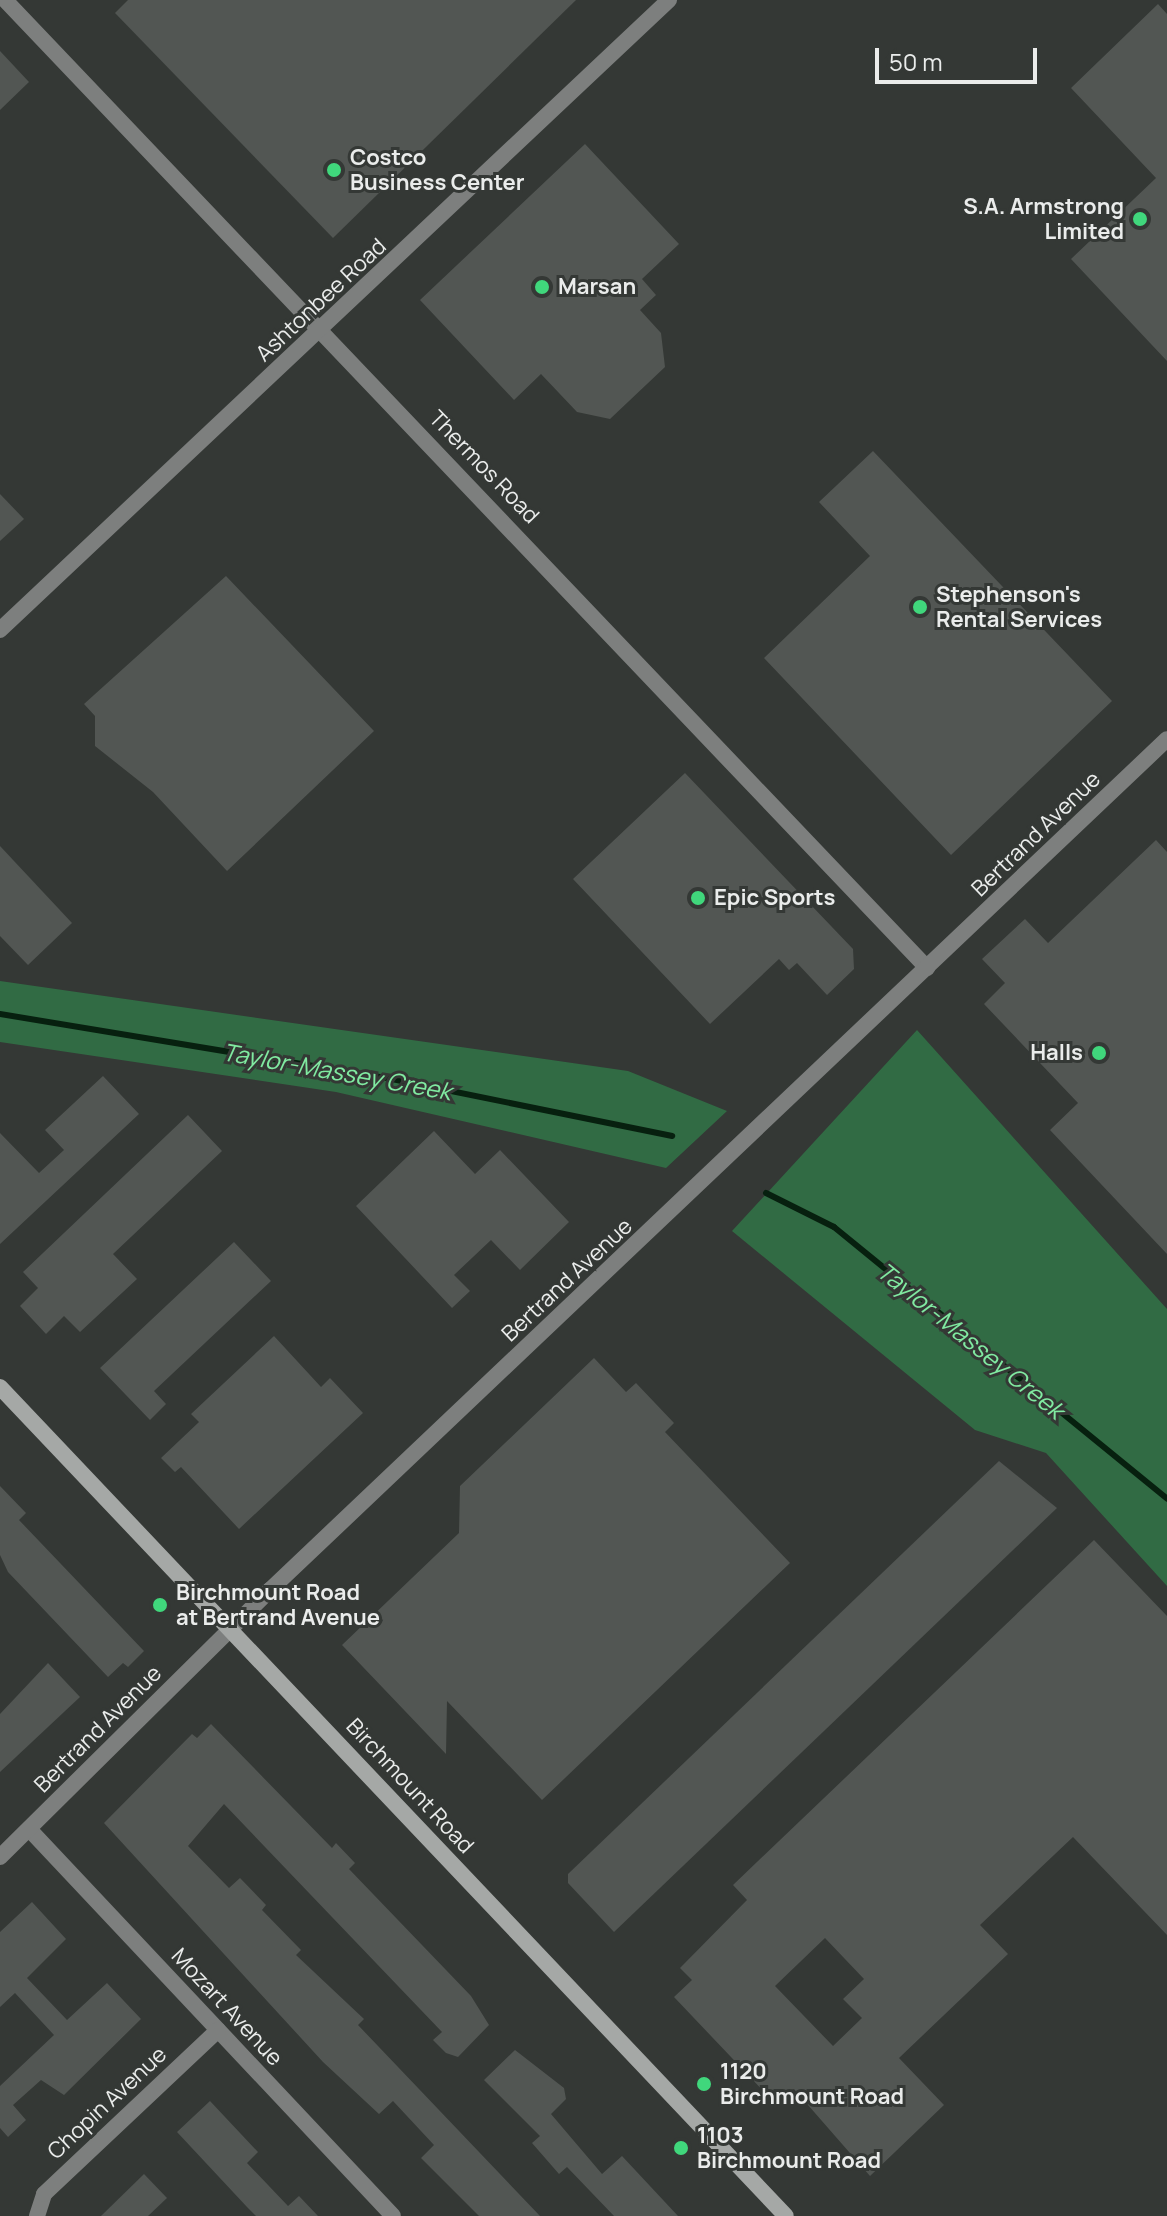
<!DOCTYPE html>
<html>
<head>
<meta charset="utf-8">
<style>
	body { margin:0 }
	#map { position:relative; width:1167px; height:2216px; overflow:hidden; background:#343835; font-family:Manrope,sans-serif }
	div>[style] { position:absolute }
	[style*='--x'] { left:calc(var(--x)*1px); top:calc(var(--y)*1px); width:calc(var(--w)*1px); rotate:calc(var(--a)*1deg) }
	.green>* { inset:0; background:#316b44 }
	.stream>* { height:6px; margin:-3px; padding:0 3px; transform-origin:3px; border-radius:3px; background:#07200f }
	.building>* { inset:0; background:#525653 }
	.minor>* { height:16px; margin:-8px; padding:0 8px; transform-origin:8px; border-radius:8px; background:#7d7f7e }
	.tertiary>* { height:16px; margin:-8px; padding:0 8px; transform-origin:8px; border-radius:8px; background:#7d7f7e }
	.secondary>* { height:16px; margin:-8px; padding:0 8px; transform-origin:8px; border-radius:8px; background:#a5a8a6 }
	.dots>* { width:22px; height:22px; translate:-50% -50%; box-sizing:border-box; border:4px solid #343835; border-radius:50% }
	span { translate:-50% -50%; white-space:nowrap; text-align:center; line-height:1.15; -webkit-text-stroke:6px #343835; paint-order:stroke }
	.poi-label { font-size:22px; color:#eaeceb; font-weight:700 }
	.left { translate:0 -50%; text-align:left }
	.right { translate:-100% -50%; text-align:right }
	.street-label { font-size:22px; color:#eaeceb }
	.water-label { font-size:24px; color:#80eaa1; font-style:italic }
	.scale { position:absolute; left:875px; top:48px; width:162px; height:36px; box-sizing:border-box; border:4px solid #eaeceb; border-top:0; padding-left:10px; font-size:24px; line-height:28px; white-space:nowrap; color:#eaeceb; -webkit-text-stroke:6px #343835; paint-order:stroke }
</style>
</head>
<body>
<div id="map">
	<div class="green">
		<div style="clip-path:polygon(0 981px,628px 1071px,727px 1111px,666px 1168px,336px 1092px,0 1042px)"></div>
		<div style="clip-path:polygon(917px 1030px,1167px 1309px,1167px 1586px,1046px 1453px,975px 1430px,732px 1231px)"></div>
	</div>
	<div class="stream">
		<div style="--x:0;--y:1014;--w:397;--a:9.4"></div>
		<div style="--x:392;--y:1079;--w:286;--a:11.5"></div>
		<div style="--x:766;--y:1193;--w:76;--a:26.6"></div>
		<div style="--x:834;--y:1227;--w:430;--a:39.2"></div>
	</div>
	<div class="building">
		<div style="clip-path:polygon(128px 0,576px 0,333px 238px,115px 13px)"></div>
		<div style="clip-path:polygon(1158px 4px,1167px 14px,1167px 361px,1071px 259px,1156px 178px,1071px 88px)"></div>
		<div style="clip-path:polygon(0 51px,29px 82px,0 110px)"></div>
		<div style="clip-path:polygon(585px 144px,679px 244px,642px 279px,656px 295px,640px 310px,661px 333px,665px 367px,610px 419px,577px 412px,541px 374px,514px 400px,420px 300px)"></div>
		<div style="clip-path:polygon(873px 451px,1112px 701px,951px 855px,764px 658px,870px 556px,819px 502px)"></div>
		<div style="clip-path:polygon(0 494px,24px 519px,0 541px)"></div>
		<div style="clip-path:polygon(226px 576px,374px 731px,227px 871px,153px 792px,95px 746px,95px 716px,84px 704px)"></div>
		<div style="clip-path:polygon(685px 773px,853px 949px,854px 969px,827px 995px,797px 963px,789px 970px,779px 959px,710px 1024px,573px 879px)"></div>
		<div style="clip-path:polygon(1156px 840px,1167px 852px,1167px 1254px,1050px 1130px,1078px 1103px,984px 1004px,1005px 983px,982px 959px,1025px 919px,1048px 943px)"></div>
		<div style="clip-path:polygon(0 846px,72px 923px,28px 965px,0 936px)"></div>
		<div style="clip-path:polygon(103px 1076px,139px 1114px,0 1244px,0 1133px,39px 1173px,64px 1150px,45px 1130px)"></div>
		<div style="clip-path:polygon(188px 1115px,222px 1151px,113px 1254px,137px 1279px,80px 1332px,64px 1316px,46px 1334px,20px 1306px,38px 1288px,23px 1272px)"></div>
		<div style="clip-path:polygon(434px 1131px,475px 1174px,500px 1150px,569px 1222px,520px 1270px,491px 1240px,454px 1275px,470px 1291px,452px 1308px,356px 1206px)"></div>
		<div style="clip-path:polygon(234px 1242px,271px 1281px,154px 1391px,166px 1404px,150px 1420px,100px 1368px)"></div>
		<div style="clip-path:polygon(274px 1336px,321px 1387px,330px 1378px,363px 1413px,239px 1529px,181px 1467px,175px 1472px,161px 1458px,199px 1422px,191px 1414px)"></div>
		<div style="clip-path:polygon(594px 1358px,626px 1392px,636px 1383px,674px 1423px,665px 1432px,790px 1563px,542px 1800px,447px 1701px,446px 1754px,342px 1645px,459px 1533px,460px 1486px)"></div>
		<div style="clip-path:polygon(999px 1461px,1057px 1508px,614px 1932px,568px 1883px,568px 1874px)"></div>
		<div style="clip-path:polygon(0 1486px,26px 1513px,19px 1520px,144px 1651px,128px 1667px,123px 1663px,108px 1677px,8px 1572px,0 1555px)"></div>
		<div style="clip-path:polygon(evenodd,1094px 1540px,1167px 1616px,1167px 1935px,1073px 1837px,980px 1925px,1008px 1954px,899px 2058px,944px 2105px,870px 2176px,794px 2089px,768px 2096px,674px 1997px,692px 1980px,680px 1968px,747px 1900px,733px 1885px,1094px 1540px,825px 1938px,864px 1979px,843px 1999px,862px 2018px,833px 2046px,775px 1986px,825px 1938px)"></div>
		<div style="clip-path:polygon(48px 1663px,80px 1697px,0 1772px,0 1714px)"></div>
		<div style="clip-path:polygon(211px 1724px,332px 1848px,336px 1843px,355px 1863px,349px 1869px,471px 1996px,489px 2025px,458px 2057px,446px 2053px,433px 2040px,442px 2032px,224px 1804px,188px 1846px,229px 1888px,240px 1878px,266px 1905px,262px 1910px,301px 1950px,296px 1955px,364px 2019px,358px 2025px,540px 2216px,479px 2216px,421px 2158px,434px 2145px,393px 2101px,379px 2114px,323px 2062px,104px 1823px,192px 1734px,197px 1738px)"></div>
		<div style="clip-path:polygon(32px 1902px,66px 1939px,27px 1978px,67px 2020px,107px 1983px,141px 2019px,64px 2095px,41px 2080px,13px 2105px,26px 2120px,8px 2137px,0 2128px,0 2086px,54px 2035px,15px 1993px,0 2007px,0 1932px)"></div>
		<div style="clip-path:polygon(515px 2050px,564px 2088px,566px 2099px,551px 2114px,602px 2174px,622px 2156px,678px 2216px,614px 2216px,567px 2167px,559px 2174px,532px 2143px,540px 2136px,484px 2080px)"></div>
		<div style="clip-path:polygon(210px 2101px,258px 2152px,247px 2163px,288px 2206px,299px 2196px,318px 2216px,256px 2216px,247px 2207px,177px 2132px)"></div>
		<div style="clip-path:polygon(144px 2174px,167px 2198px,148px 2216px,101px 2216px)"></div>
	</div>
	<div class="minor">
		<div style="--x:5;--y:0;--w:1337;--a:46.39"></div>
		<div style="--x:29;--y:1829;--w:531;--a:46.75"></div>
		<div style="--x:37;--y:2216;--w:23;--a:-72"></div>
		<div style="--x:44;--y:2194;--w:239;--a:-43.3"></div>
	</div>
	<div class="tertiary">
		<div style="--x:0;--y:630;--w:919;--a:-43.28"></div>
		<div style="--x:0;--y:1857;--w:380;--a:-44.7"></div>
		<div style="--x:270;--y:1590;--w:1236;--a:-43.49"></div>
	</div>
	<div class="secondary">
		<div style="--x:0;--y:1387;--w:1142;--a:46.53"></div>
	</div>
	<div class="dots">
		<div style="left:334px;top:170px;background:#40d77c"></div>
		<div style="left:1140px;top:219px;background:#40d77c"></div>
		<div style="left:542px;top:287px;background:#40d77c"></div>
		<div style="left:920px;top:607px;background:#40d77c"></div>
		<div style="left:698px;top:898px;background:#40d77c"></div>
		<div style="left:1099px;top:1053px;background:#40d77c"></div>
		<div style="left:160px;top:1605px;background:#40d77c"></div>
		<div style="left:704px;top:2084px;background:#40d77c"></div>
		<div style="left:681px;top:2148px;background:#40d77c"></div>
	</div>
	<div class="poi-label">
		<span class="left" style="left:350px;top:170px">Costco<br>Business Center</span>
		<span class="right" style="left:1124px;top:219px">S.A. Armstrong<br>Limited</span>
		<span class="left" style="left:558px;top:287px">Marsan</span>
		<span class="left" style="left:936px;top:607px">Stephenson's<br>Rental Services</span>
		<span class="left" style="left:714px;top:898px">Epic Sports</span>
		<span class="right" style="left:1083px;top:1053px">Halls</span>
		<span class="left" style="left:176px;top:1605px">Birchmount Road<br>at Bertrand Avenue</span>
		<span class="left" style="left:720px;top:2084px">1120<br>Birchmount Road</span>
		<span class="left" style="left:697px;top:2148px">1103<br>Birchmount Road</span>
	</div>
	<div class="street-label">
		<span style="left:321px;top:300px;rotate:-43deg">Ashtonbee Road</span>
		<span style="left:484px;top:467px;rotate:46deg">Thermos Road</span>
		<span style="left:1036px;top:834px;rotate:-44deg">Bertrand Avenue</span>
		<span style="left:567px;top:1280px;rotate:-43deg">Bertrand Avenue</span>
		<span style="left:98px;top:1729px;rotate:-45deg">Bertrand Avenue</span>
		<span style="left:410px;top:1786px;rotate:47deg">Birchmount Road</span>
		<span style="left:227px;top:2007px;rotate:47deg">Mozart Avenue</span>
		<span style="left:107px;top:2103px;rotate:-43deg">Chopin Avenue</span>
	</div>
	<div class="water-label">
		<span style="left:337px;top:1071px;rotate:10deg">Taylor-Massey Creek</span>
		<span style="left:971px;top:1340px;rotate:39deg">Taylor-Massey Creek</span>
	</div>
	<div class="scale">50 m</div>
</div>
</body>
</html>
